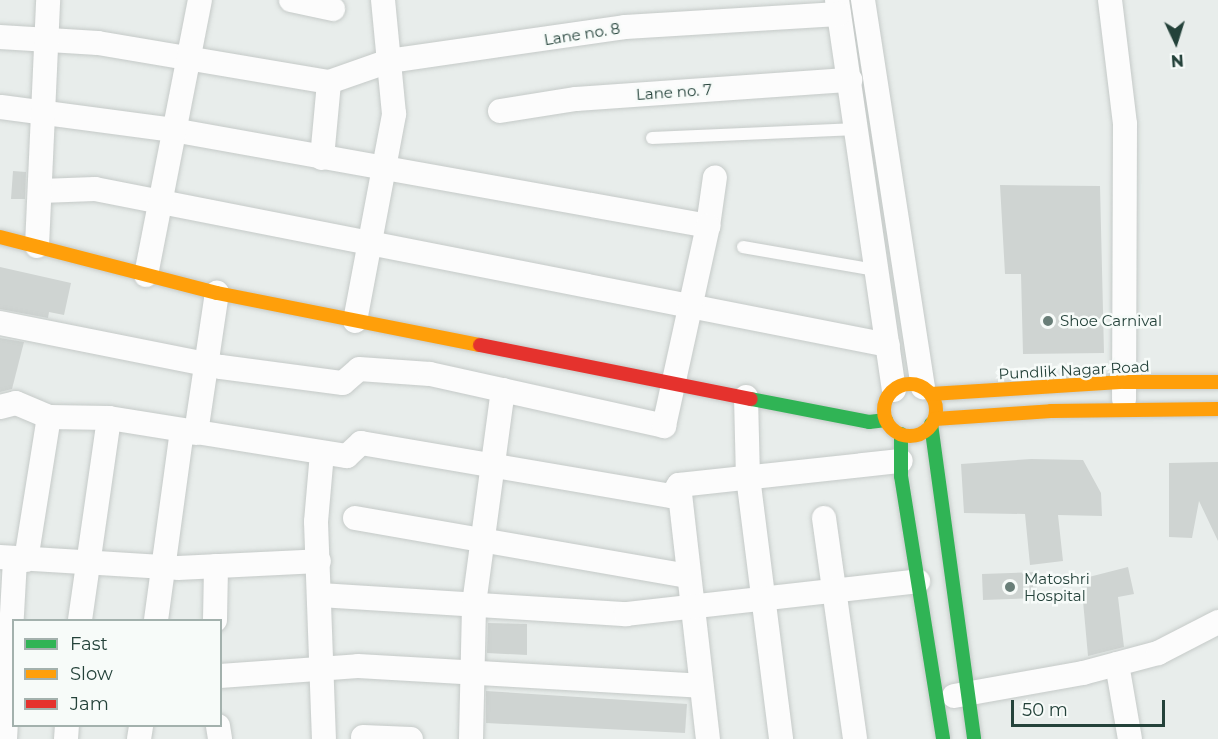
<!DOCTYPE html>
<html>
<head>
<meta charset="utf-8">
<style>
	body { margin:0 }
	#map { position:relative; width:1218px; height:739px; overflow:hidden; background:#e8edeb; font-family:Montserrat,sans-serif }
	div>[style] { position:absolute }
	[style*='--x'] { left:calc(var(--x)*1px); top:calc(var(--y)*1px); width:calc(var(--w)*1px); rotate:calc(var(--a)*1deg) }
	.building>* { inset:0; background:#cfd4d2 }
	.roads { filter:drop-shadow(0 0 2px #c5cac8) drop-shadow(0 0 2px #c5cac8) }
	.lane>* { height:12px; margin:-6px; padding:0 6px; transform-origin:6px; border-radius:6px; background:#fcfcfc }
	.street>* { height:24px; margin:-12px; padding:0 12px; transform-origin:12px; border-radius:12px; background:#fcfcfc }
	.fast>* { height:14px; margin:-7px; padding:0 7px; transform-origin:7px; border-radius:7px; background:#30b455 }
	.slow>* { height:14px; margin:-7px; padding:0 7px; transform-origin:7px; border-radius:7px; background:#ff9f0a }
	.slow>.ring { margin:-7px; padding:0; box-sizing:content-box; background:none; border:14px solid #ff9f0a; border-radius:50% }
	.jam>* { height:14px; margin:-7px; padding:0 7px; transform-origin:7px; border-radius:7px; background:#e5322d }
	.dots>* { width:16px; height:16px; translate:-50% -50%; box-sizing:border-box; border:3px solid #f7fbf9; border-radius:50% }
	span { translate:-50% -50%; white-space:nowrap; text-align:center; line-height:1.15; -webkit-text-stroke:5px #f7fbf9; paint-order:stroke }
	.street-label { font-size:15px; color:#24423a }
	.poi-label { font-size:15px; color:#24423a }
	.left { translate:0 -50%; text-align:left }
	.legend { position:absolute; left:12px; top:619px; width:210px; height:108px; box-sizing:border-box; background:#f7fbf9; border:2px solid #a3b1ad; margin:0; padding:8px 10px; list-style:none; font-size:18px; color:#24423a }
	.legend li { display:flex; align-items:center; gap:12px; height:30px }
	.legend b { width:30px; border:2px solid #a3b1ad }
	.north { position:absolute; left:1146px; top:12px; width:60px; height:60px; -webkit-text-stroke:4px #f7fbf9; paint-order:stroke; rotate:176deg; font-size:16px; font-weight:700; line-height:24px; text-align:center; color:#24423a }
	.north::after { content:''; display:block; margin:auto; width:21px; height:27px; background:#24423a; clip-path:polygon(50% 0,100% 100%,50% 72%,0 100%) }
	.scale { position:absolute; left:1011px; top:700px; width:154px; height:27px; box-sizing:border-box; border:3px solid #24423a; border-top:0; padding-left:8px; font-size:18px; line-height:21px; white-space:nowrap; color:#24423a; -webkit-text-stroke:4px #f7fbf9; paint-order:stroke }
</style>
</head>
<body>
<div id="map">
	<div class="building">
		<div style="clip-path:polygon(13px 171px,26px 172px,25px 199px,11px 199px)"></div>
		<div style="clip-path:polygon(1000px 185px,1100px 186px,1104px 353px,1023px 354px,1021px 274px,1005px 274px)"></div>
		<div style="clip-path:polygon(0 267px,71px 283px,64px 315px,49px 312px,48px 318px,0 309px)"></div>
		<div style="clip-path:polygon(0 338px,24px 342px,12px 389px,0 392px)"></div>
		<div style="clip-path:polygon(1031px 459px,1083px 460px,1101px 493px,1102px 516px,1058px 515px,1063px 561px,1030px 565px,1025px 514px,964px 513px,961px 464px)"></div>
		<div style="clip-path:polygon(1218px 462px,1218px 541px,1199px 501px,1192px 538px,1169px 537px,1169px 463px)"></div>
		<div style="clip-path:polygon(1128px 567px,1134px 594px,1118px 597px,1124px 647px,1088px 656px,1081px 579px)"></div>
		<div style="clip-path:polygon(1036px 572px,1037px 598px,983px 600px,982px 574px)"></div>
		<div style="clip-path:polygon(488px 623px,527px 624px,527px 655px,487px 653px)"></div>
		<div style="clip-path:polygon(486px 691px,687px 704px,685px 733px,486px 723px)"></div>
	</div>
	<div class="roads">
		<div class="lane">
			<div style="--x:652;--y:138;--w:205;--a:-2.5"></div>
			<div style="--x:743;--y:247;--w:139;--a:9.9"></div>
		</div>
		<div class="street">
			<div style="--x:291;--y:0;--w:43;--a:12.1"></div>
			<div style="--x:837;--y:0;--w:394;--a:81.7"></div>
			<div style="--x:863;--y:0;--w:392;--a:81.2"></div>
			<div style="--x:1110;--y:0;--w:125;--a:83.1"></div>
			<div style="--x:1125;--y:124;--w:275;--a:90.2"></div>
			<div style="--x:0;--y:37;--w:98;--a:3.5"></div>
			<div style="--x:98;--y:43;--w:234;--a:9.6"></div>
			<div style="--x:329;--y:82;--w:64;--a:-19.3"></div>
			<div style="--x:389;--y:61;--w:238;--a:-8.2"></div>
			<div style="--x:625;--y:27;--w:214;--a:-3.5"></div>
			<div style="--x:1;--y:107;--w:174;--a:7.6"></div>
			<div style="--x:173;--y:130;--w:544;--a:10.17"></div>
			<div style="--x:708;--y:226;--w:49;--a:-81.9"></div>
			<div style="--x:500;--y:111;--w:77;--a:-9"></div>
			<div style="--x:576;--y:99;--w:275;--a:-4"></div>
			<div style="--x:322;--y:158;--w:76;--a:-84.7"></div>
			<div style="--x:41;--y:191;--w:54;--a:-2.1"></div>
			<div style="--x:95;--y:189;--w:808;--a:11.13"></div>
			<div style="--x:37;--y:246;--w:246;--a:-87.4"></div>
			<div style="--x:146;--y:275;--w:280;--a:-78.9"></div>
			<div style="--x:355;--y:321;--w:211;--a:-79.3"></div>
			<div style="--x:394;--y:114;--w:115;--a:-95.5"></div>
			<div style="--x:0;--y:323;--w:225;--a:11.3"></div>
			<div style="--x:221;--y:367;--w:123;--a:7.5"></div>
			<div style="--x:343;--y:383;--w:21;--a:-41"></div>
			<div style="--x:359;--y:369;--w:71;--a:4"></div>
			<div style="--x:430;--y:374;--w:240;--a:12.5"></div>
			<div style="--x:664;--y:426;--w:205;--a:-77.6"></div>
			<div style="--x:746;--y:397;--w:80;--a:88.6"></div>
			<div style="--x:748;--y:477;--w:264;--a:82.8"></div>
			<div style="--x:0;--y:407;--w:16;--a:-14"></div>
			<div style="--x:16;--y:403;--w:36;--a:23"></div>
			<div style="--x:49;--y:417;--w:60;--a:1"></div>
			<div style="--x:109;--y:418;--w:241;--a:9.1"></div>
			<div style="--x:347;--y:456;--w:19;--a:-43"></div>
			<div style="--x:361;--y:443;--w:315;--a:9.7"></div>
			<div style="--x:672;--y:496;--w:13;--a:-58"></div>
			<div style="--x:679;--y:485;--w:223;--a:-6.2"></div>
			<div style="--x:196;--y:433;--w:142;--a:-81.5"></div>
			<div style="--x:322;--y:453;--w:69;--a:95"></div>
			<div style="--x:316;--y:522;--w:217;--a:87.9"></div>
			<div style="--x:679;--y:485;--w:256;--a:83.5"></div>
			<div style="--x:355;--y:518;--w:337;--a:9.9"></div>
			<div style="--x:824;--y:518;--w:223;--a:82"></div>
			<div style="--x:0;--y:557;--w:178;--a:3.5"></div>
			<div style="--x:178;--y:568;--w:141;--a:-2.8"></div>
			<div style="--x:26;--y:560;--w:145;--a:-80.9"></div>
			<div style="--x:320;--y:595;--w:307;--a:3.6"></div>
			<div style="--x:626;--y:614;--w:294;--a:-6.4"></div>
			<div style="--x:80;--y:620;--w:204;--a:-81.8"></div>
			<div style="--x:156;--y:620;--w:191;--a:-82.2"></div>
			<div style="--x:215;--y:620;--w:54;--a:-88.9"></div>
			<div style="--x:1117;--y:664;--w:76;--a:80.2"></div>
			<div style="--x:220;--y:676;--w:138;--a:-4.1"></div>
			<div style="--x:358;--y:666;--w:343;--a:3.3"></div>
			<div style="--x:954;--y:696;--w:131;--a:-10.1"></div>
			<div style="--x:1083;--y:673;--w:78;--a:-14.9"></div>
			<div style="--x:1158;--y:653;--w:68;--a:-27.3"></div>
			<div style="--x:218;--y:726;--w:13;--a:81"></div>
			<div style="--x:363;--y:737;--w:48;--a:2.4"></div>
			<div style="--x:5;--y:739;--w:180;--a:-86.8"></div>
			<div style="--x:66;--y:739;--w:13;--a:-86"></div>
			<div style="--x:139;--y:739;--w:13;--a:-81"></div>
			<div style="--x:471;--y:739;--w:135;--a:-88.7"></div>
			<div style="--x:474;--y:604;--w:216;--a:-82.3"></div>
		</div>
		<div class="fast">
			<div style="--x:751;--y:399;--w:120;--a:11"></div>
			<div style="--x:869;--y:422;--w:17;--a:-7"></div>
			<div style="--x:931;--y:424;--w:318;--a:82.2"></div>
			<div style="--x:901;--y:434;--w:42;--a:90"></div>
			<div style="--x:901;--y:476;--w:266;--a:80.9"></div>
		</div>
		<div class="slow">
			<div style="--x:0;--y:237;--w:224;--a:14.5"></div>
			<div style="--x:217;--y:293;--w:268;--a:11.2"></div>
			<div class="ring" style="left:884px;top:384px;width:38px;height:38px"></div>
			<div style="--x:931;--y:394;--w:193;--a:-3.6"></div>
			<div style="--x:1124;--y:382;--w:94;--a:0"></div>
			<div style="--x:935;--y:419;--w:116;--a:-3.9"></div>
			<div style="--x:1051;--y:411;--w:167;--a:-0.7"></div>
		</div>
		<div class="jam">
			<div style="--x:480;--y:345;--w:276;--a:11.3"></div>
		</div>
	</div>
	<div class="dots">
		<div style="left:1048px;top:321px;background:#697e78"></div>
		<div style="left:1010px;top:587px;background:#697e78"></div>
	</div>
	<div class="street-label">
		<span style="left:582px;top:34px;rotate:-9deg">Lane no. 8</span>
		<span style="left:674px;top:92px;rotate:-4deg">Lane no. 7</span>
		<span style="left:1074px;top:370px;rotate:-3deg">Pundlik Nagar Road</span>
	</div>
	<div class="poi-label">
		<span class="left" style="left:1060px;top:321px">Shoe Carnival</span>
		<span class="left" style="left:1024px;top:587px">Matoshri<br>Hospital</span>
	</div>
	<ul class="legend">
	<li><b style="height:8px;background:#30b455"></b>Fast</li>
	<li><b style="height:8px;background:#ff9f0a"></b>Slow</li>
	<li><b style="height:8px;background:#e5322d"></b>Jam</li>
	</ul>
	<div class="north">N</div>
	<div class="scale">50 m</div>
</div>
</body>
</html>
